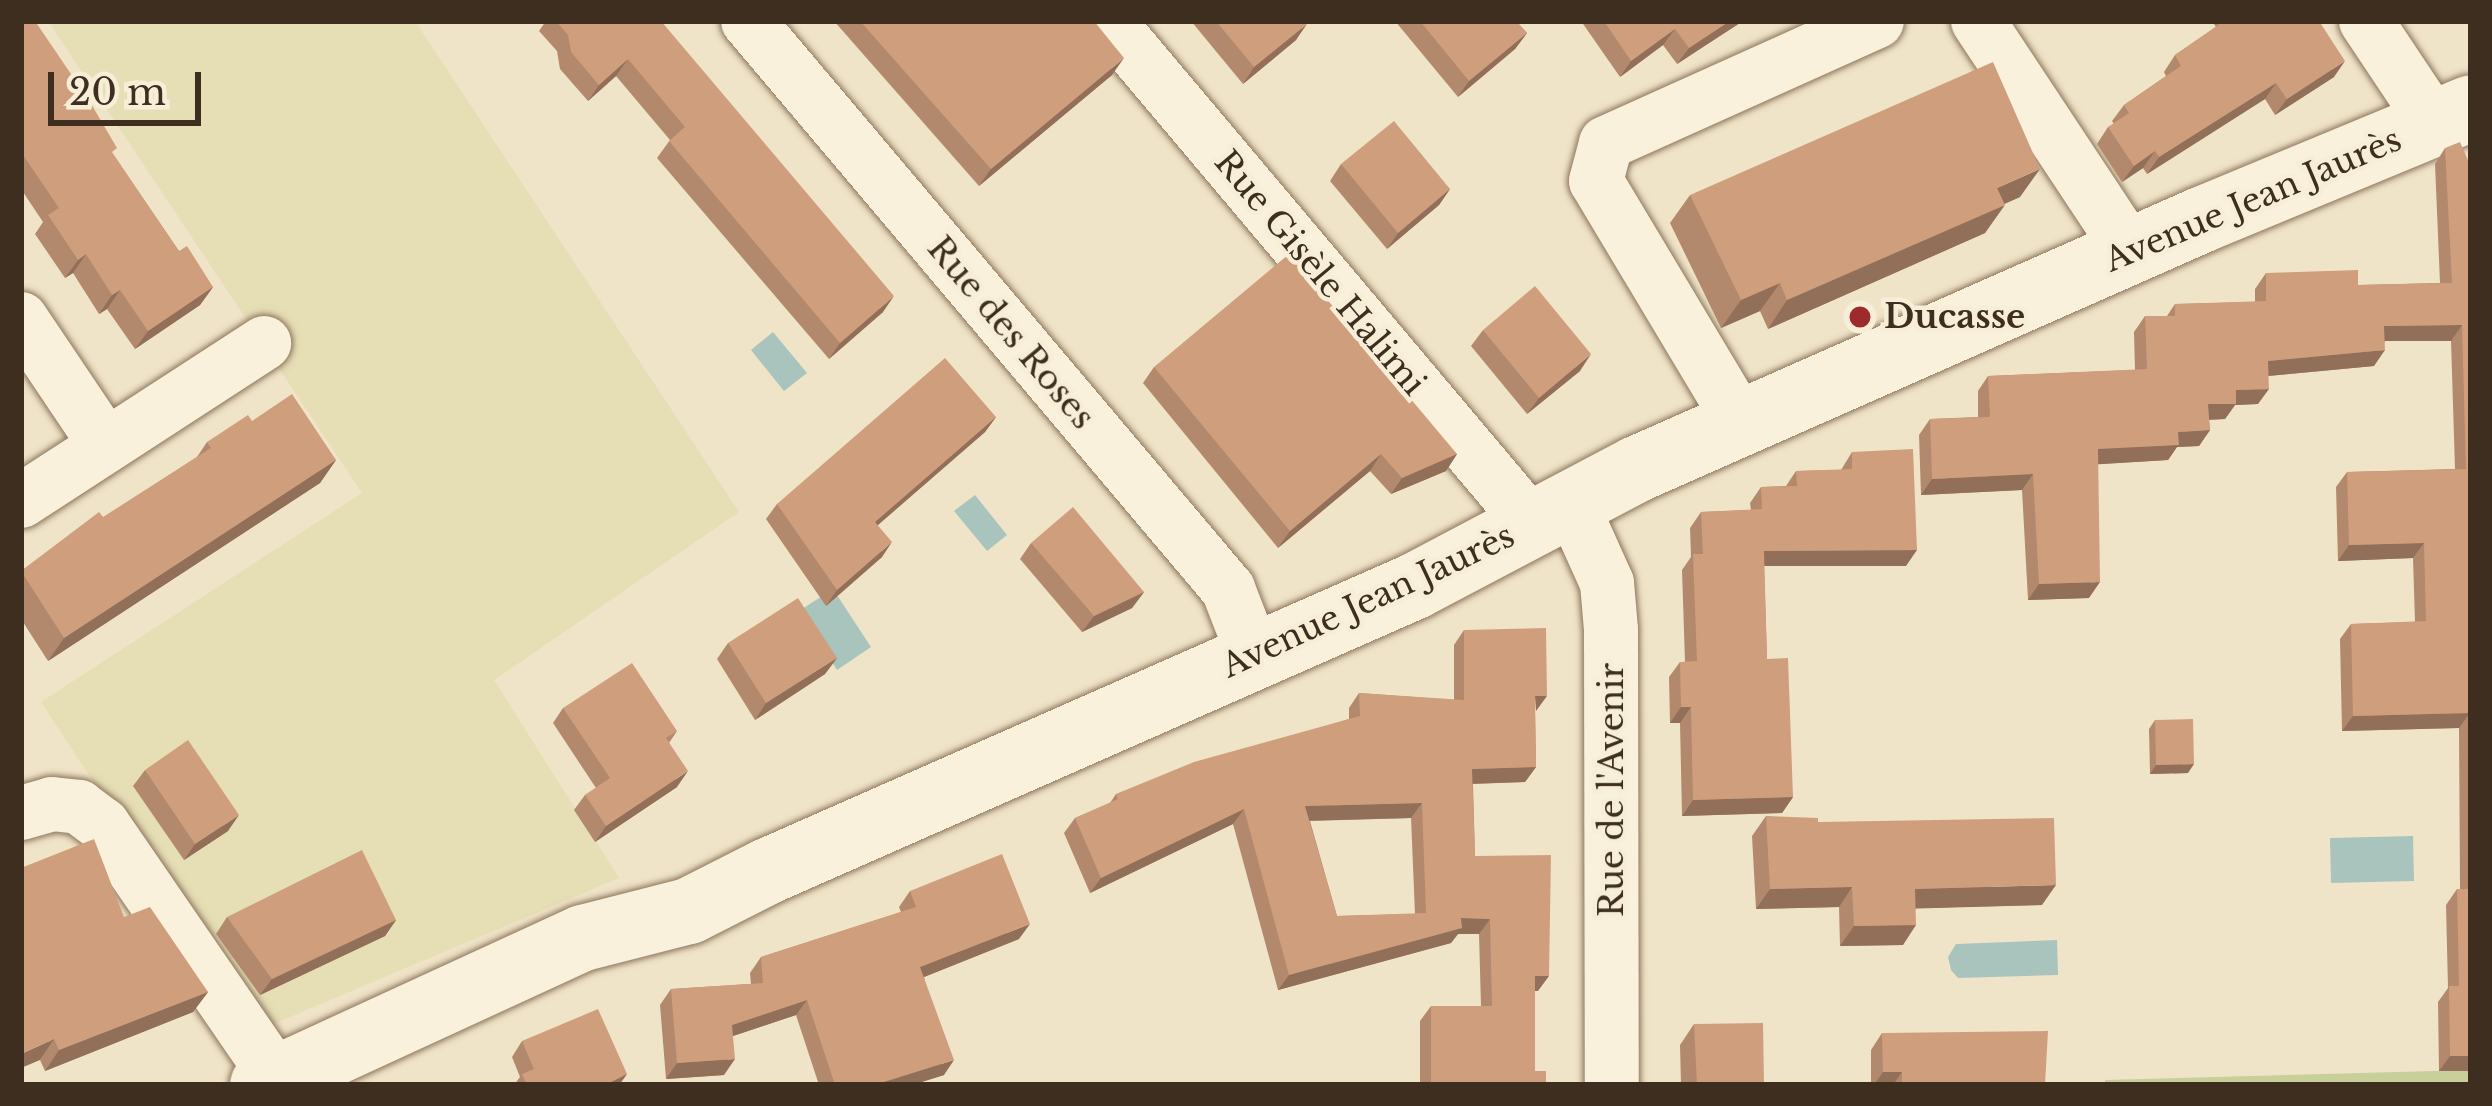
<!DOCTYPE html>
<html>
<head>
<meta charset="utf-8">
<style>
	body { margin:0 }
	#map { position:relative; width:2492px; height:1106px; overflow:hidden; background:#f0e4c8; font-family:"Libre Baskerville",serif }
	div>[style] { position:absolute }
	[style*='--x'] { left:calc(var(--x)*1px); top:calc(var(--y)*1px); width:calc(var(--w)*1px); rotate:calc(var(--a)*1deg) }
	.farmland>* { inset:0; background:#e6deb5 }
	.green>* { inset:0; background:#c9cf9b }
	.water>* { inset:0; background:#a9c4bc }
	.roads { filter:drop-shadow(0 0 3px #8d765c) drop-shadow(0 0 3px #8d765c) }
	.minor>* { height:54px; margin:-27px; padding:0 27px; transform-origin:27px; border-radius:27px; background:#faf1dc }
	.tertiary>* { height:66px; margin:-33px; padding:0 33px; transform-origin:33px; border-radius:33px; background:#faf1dc }
	.wall>* { inset:0; background:#b2896c }
	.shaded-wall>* { inset:0; background:#916f58 }
	.building>* { inset:0; background:#cf9f7d }
	.dots>* { width:33px; height:33px; translate:-50% -50%; box-sizing:border-box; border:6px solid #f7eed8; border-radius:50% }
	span { translate:-50% -50%; white-space:nowrap; text-align:center; line-height:1.15; -webkit-text-stroke:9px #f7eed8; paint-order:stroke }
	.street-label { font-size:33px; color:#3d2e20 }
	.poi-label { font-size:33px; color:#3d2e20; font-weight:700 }
	.left { translate:0 -50%; text-align:left }
	.frame { position:absolute; inset:0; border:24px solid #3d2e20; pointer-events:none }
	.scale { position:absolute; left:48px; top:72px; width:153px; height:54px; box-sizing:border-box; border:6px solid #3d2e20; border-top:0; padding-left:15px; font-size:36px; line-height:42px; white-space:nowrap; color:#3d2e20; -webkit-text-stroke:9px #f7eed8; paint-order:stroke }
</style>
</head>
<body>
<div id="map">
	<div class="farmland">
		<div style="clip-path:polygon(48px 21px,415px 21px,739px 512px,494px 680px,619px 878px,257px 1031px,41px 702px,362px 493px)"></div>
	</div>
	<div class="green">
		<div style="clip-path:polygon(2471px 1070px,2471px 1085px,2105px 1085px,2105px 1080px)"></div>
	</div>
	<div class="water">
		<div style="clip-path:polygon(773px 332px,807px 373px,784px 391px,751px 350px)"></div>
		<div style="clip-path:polygon(975px 495px,1007px 535px,987px 551px,954px 511px)"></div>
		<div style="clip-path:polygon(833px 589px,871px 647px,837px 670px,799px 611px)"></div>
		<div style="clip-path:polygon(2413px 836px,2414px 881px,2331px 883px,2330px 838px)"></div>
		<div style="clip-path:polygon(2057px 940px,2058px 975px,1958px 978px,1951px 970px,1948px 957px,1956px 944px)"></div>
	</div>
	<div class="roads">
		<div class="minor">
			<div style="--x:748;--y:21;--w:744;--a:49.8"></div>
			<div style="--x:1228;--y:589;--w:72;--a:68.8"></div>
			<div style="--x:1108;--y:21;--w:658;--a:49.87"></div>
			<div style="--x:1978;--y:21;--w:276;--a:56.5"></div>
			<div style="--x:2366;--y:21;--w:123;--a:56.3"></div>
			<div style="--x:21;--y:319;--w:151;--a:56.1"></div>
			<div style="--x:1741;--y:423;--w:282;--a:-120.9"></div>
			<div style="--x:1596;--y:181;--w:39;--a:-75"></div>
			<div style="--x:1606;--y:143;--w:297;--a:-24.2"></div>
			<div style="--x:21;--y:501;--w:290;--a:-33"></div>
			<div style="--x:1571;--y:503;--w:88;--a:65.8"></div>
			<div style="--x:1607;--y:583;--w:47;--a:85.1"></div>
			<div style="--x:1611;--y:630;--w:455;--a:89.9"></div>
			<div style="--x:21;--y:813;--w:32;--a:-16"></div>
			<div style="--x:52;--y:804;--w:27;--a:6"></div>
			<div style="--x:79;--y:807;--w:30;--a:37"></div>
			<div style="--x:103;--y:825;--w:307;--a:55.5"></div>
		</div>
		<div class="tertiary">
			<div style="--x:263;--y:1085;--w:352;--a:-24.7"></div>
			<div style="--x:583;--y:938;--w:109;--a:-14.3"></div>
			<div style="--x:689;--y:911;--w:89;--a:-26.9"></div>
			<div style="--x:768;--y:871;--w:707;--a:-23.77"></div>
			<div style="--x:1415;--y:586;--w:251;--a:-27.8"></div>
			<div style="--x:1637;--y:469;--w:617;--a:-23.82"></div>
			<div style="--x:2201;--y:220;--w:292;--a:-22.5"></div>
		</div>
	</div>
	<div class="wall">
		<div style="clip-path:polygon(21px 21px,179px 251px,213px 287px,200px 305px,135px 349px,107px 309px,99px 314px,73px 273px,65px 278px,35px 234px,43px 222px,21px 189px)"></div>
		<div style="clip-path:polygon(546px 21px,661px 21px,883px 312px,829px 359px,657px 158px,670px 140px,616px 76px,588px 101px,560px 69px,557px 51px,539px 31px)"></div>
		<div style="clip-path:polygon(834px 21px,1094px 21px,1112px 75px,979px 186px)"></div>
		<div style="clip-path:polygon(1191px 21px,1305px 21px,1296px 40px,1243px 84px)"></div>
		<div style="clip-path:polygon(1395px 21px,1516px 21px,1527px 33px,1515px 49px,1458px 97px)"></div>
		<div style="clip-path:polygon(1581px 21px,1743px 21px,1677px 64px,1663px 45px,1620px 77px)"></div>
		<div style="clip-path:polygon(2212px 21px,2319px 21px,2334px 77px,2275px 115px,2265px 99px,2147px 174px,2143px 168px,2122px 182px,2097px 144px,2108px 127px,2114px 124px,2112px 121px,2124px 105px,2166px 76px,2164px 72px,2175px 55px,2216px 27px)"></div>
		<div style="clip-path:polygon(2445px 148px,2471px 167px,2471px 1071px,2439px 1071px,2438px 1002px,2448px 988px,2446px 905px,2457px 889px,2460px 889px,2459px 728px,2342px 731px,2340px 639px,2351px 624px,2415px 622px,2413px 558px,2338px 561px,2336px 487px,2347px 472px,2455px 469px,2451px 341px,2385px 341px,2374px 366px,2268px 376px,2258px 404px,2235px 405px,2225px 419px,2209px 420px,2210px 430px,2199px 446px,2177px 447px,2168px 460px,2098px 464px,2089px 598px,2028px 600px,2022px 490px,1921px 495px,1919px 435px,1930px 419px,1978px 417px,1978px 391px,1988px 376px,2135px 370px,2134px 332px,2145px 316px,2167px 316px,2175px 304px,2255px 302px,2255px 289px,2266px 273px,2358px 285px,2440px 283px,2435px 164px)"></div>
		<div style="clip-path:polygon(1341px 164px,1450px 189px,1439px 205px,1387px 249px,1330px 181px)"></div>
		<div style="clip-path:polygon(1690px 195px,2020px 197px,2004px 204px,1985px 233px,1768px 329px,1760px 311px,1721px 328px,1670px 223px)"></div>
		<div style="clip-path:polygon(1483px 330px,1580px 371px,1527px 414px,1471px 346px)"></div>
		<div style="clip-path:polygon(1154px 367px,1457px 454px,1446px 471px,1391px 494px,1370px 471px,1278px 548px,1143px 383px)"></div>
		<div style="clip-path:polygon(996px 417px,985px 432px,878px 525px,882px 557px,826px 606px,766px 519px,777px 504px)"></div>
		<div style="clip-path:polygon(252px 421px,336px 460px,320px 483px,48px 661px,21px 619px,21px 571px,197px 457px,207px 442px)"></div>
		<div style="clip-path:polygon(1852px 452px,1906px 566px,1764px 566px,1767px 659px,1793px 797px,1782px 813px,1682px 816px,1680px 723px,1670px 723px,1669px 677px,1680px 662px,1685px 662px,1682px 570px,1691px 557px,1690px 528px,1701px 512px,1751px 510px,1750px 503px,1761px 487px,1786px 486px,1796px 471px,1841px 470px)"></div>
		<div style="clip-path:polygon(1031px 543px,1144px 592px,1132px 608px,1082px 632px,1020px 559px)"></div>
		<div style="clip-path:polygon(evenodd,1464px 630px,1535px 711px,1536px 767px,1525px 782px,1473px 784px,1475px 856px,1538px 991px,1535px 991px,1535px 1071px,1546px 1085px,1420px 1085px,1420px 1021px,1431px 1006px,1481px 1006px,1479px 934px,1458px 934px,1451px 943px,1278px 990px,1233px 824px,1090px 893px,1064px 833px,1075px 818px,1110px 803px,1116px 794px,1349px 719px,1349px 708px,1359px 693px,1454px 700px,1454px 645px,1464px 630px,1411px 818px,1415px 914px,1337px 916px,1310px 821px,1411px 818px)"></div>
		<div style="clip-path:polygon(728px 643px,837px 658px,825px 674px,755px 720px,717px 659px)"></div>
		<div style="clip-path:polygon(563px 708px,677px 731px,669px 743px,677px 787px,595px 842px,574px 810px,585px 795px,596px 788px,553px 723px)"></div>
		<div style="clip-path:polygon(2155px 720px,2188px 773px,2150px 774px,2149px 729px)"></div>
		<div style="clip-path:polygon(145px 770px,228px 831px,184px 860px,133px 786px)"></div>
		<div style="clip-path:polygon(1766px 816px,1818px 822px,2042px 905px,1916px 908px,1903px 945px,1840px 946px,1839px 907px,1756px 909px,1752px 836px)"></div>
		<div style="clip-path:polygon(910px 891px,1019px 939px,924px 977px,944px 1075px,912px 1085px,819px 1085px,796px 1015px,733px 1036px,724px 1075px,666px 1079px,660px 1005px,671px 989px,751px 984px,750px 973px,761px 957px,901px 912px,899px 907px)"></div>
		<div style="clip-path:polygon(124px 917px,208px 992px,193px 1012px,45px 1071px,40px 1060px)"></div>
		<div style="clip-path:polygon(227px 917px,396px 920px,385px 936px,260px 995px,216px 934px)"></div>
		<div style="clip-path:polygon(1694px 1024px,1764px 1085px,1681px 1085px,1680px 1045px)"></div>
		<div style="clip-path:polygon(1882px 1033px,2045px 1085px,1871px 1085px,1871px 1050px)"></div>
		<div style="clip-path:polygon(522px 1041px,627px 1074px,619px 1085px,514px 1085px,520px 1077px,512px 1057px)"></div>
	</div>
	<div class="shaded-wall">
		<div style="clip-path:polygon(1730px 21px,1743px 21px,1677px 64px,1689px 48px)"></div>
		<div style="clip-path:polygon(1307px 24px,1296px 40px,1243px 84px,1254px 67px)"></div>
		<div style="clip-path:polygon(1675px 29px,1663px 45px,1620px 77px,1631px 61px)"></div>
		<div style="clip-path:polygon(1527px 33px,1515px 49px,1458px 97px,1469px 81px)"></div>
		<div style="clip-path:polygon(1124px 58px,1112px 75px,979px 186px,991px 169px)"></div>
		<div style="clip-path:polygon(628px 59px,616px 76px,588px 101px,599px 85px)"></div>
		<div style="clip-path:polygon(2345px 61px,2334px 77px,2275px 115px,2287px 99px)"></div>
		<div style="clip-path:polygon(2276px 83px,2265px 99px,2147px 174px,2159px 157px)"></div>
		<div style="clip-path:polygon(2155px 151px,2143px 168px,2122px 182px,2134px 166px)"></div>
		<div style="clip-path:polygon(2040px 169px,2020px 197px,1977px 216px,1997px 188px)"></div>
		<div style="clip-path:polygon(1450px 189px,1439px 205px,1387px 249px,1398px 233px)"></div>
		<div style="clip-path:polygon(2005px 205px,1985px 233px,1768px 329px,1787px 300px)"></div>
		<div style="clip-path:polygon(86px 254px,73px 273px,65px 278px,78px 260px)"></div>
		<div style="clip-path:polygon(1780px 283px,1760px 311px,1721px 328px,1741px 300px)"></div>
		<div style="clip-path:polygon(213px 287px,200px 305px,135px 349px,148px 331px)"></div>
		<div style="clip-path:polygon(120px 290px,107px 309px,99px 314px,112px 295px)"></div>
		<div style="clip-path:polygon(894px 296px,883px 312px,829px 359px,840px 343px)"></div>
		<div style="clip-path:polygon(2462px 325px,2451px 341px,2374px 341px,2384px 326px)"></div>
		<div style="clip-path:polygon(2385px 350px,2374px 366px,2257px 377px,2268px 361px)"></div>
		<div style="clip-path:polygon(1591px 354px,1580px 371px,1527px 414px,1539px 398px)"></div>
		<div style="clip-path:polygon(2269px 389px,2258px 404px,2235px 405px,2225px 419px,2198px 420px,2208px 404px,2236px 390px)"></div>
		<div style="clip-path:polygon(996px 417px,985px 432px,864px 537px,875px 522px)"></div>
		<div style="clip-path:polygon(2210px 430px,2199px 446px,2177px 447px,2168px 460px,2087px 465px,2098px 449px,2178px 432px)"></div>
		<div style="clip-path:polygon(1381px 454px,1370px 471px,1278px 548px,1290px 531px)"></div>
		<div style="clip-path:polygon(1457px 454px,1446px 471px,1391px 494px,1402px 478px)"></div>
		<div style="clip-path:polygon(336px 460px,320px 483px,48px 661px,64px 638px)"></div>
		<div style="clip-path:polygon(2033px 474px,2022px 490px,1921px 495px,1932px 479px)"></div>
		<div style="clip-path:polygon(892px 542px,882px 557px,826px 606px,837px 590px)"></div>
		<div style="clip-path:polygon(2424px 543px,2413px 558px,2338px 561px,2349px 545px)"></div>
		<div style="clip-path:polygon(1917px 550px,1906px 566px,1753px 566px,1764px 551px)"></div>
		<div style="clip-path:polygon(2100px 582px,2089px 598px,2028px 600px,2039px 584px)"></div>
		<div style="clip-path:polygon(1144px 592px,1132px 608px,1082px 632px,1094px 616px)"></div>
		<div style="clip-path:polygon(837px 658px,825px 674px,755px 720px,766px 703px)"></div>
		<div style="clip-path:polygon(1535px 696px,1547px 696px,1536px 711px)"></div>
		<div style="clip-path:polygon(1681px 707px,1691px 707px,1680px 723px,1670px 723px)"></div>
		<div style="clip-path:polygon(2470px 713px,2459px 728px,2342px 731px,2353px 716px)"></div>
		<div style="clip-path:polygon(2194px 764px,2188px 773px,2150px 774px,2156px 765px)"></div>
		<div style="clip-path:polygon(1536px 767px,1525px 782px,1462px 784px,1472px 769px)"></div>
		<div style="clip-path:polygon(688px 771px,677px 787px,595px 842px,606px 826px)"></div>
		<div style="clip-path:polygon(1793px 797px,1782px 813px,1682px 816px,1693px 800px)"></div>
		<div style="clip-path:polygon(1422px 803px,1411px 818px,1295px 821px,1305px 806px)"></div>
		<div style="clip-path:polygon(1244px 809px,1233px 824px,1090px 893px,1101px 878px)"></div>
		<div style="clip-path:polygon(239px 815px,228px 831px,184px 860px,195px 844px)"></div>
		<div style="clip-path:polygon(2056px 885px,2042px 905px,1901px 909px,1915px 889px)"></div>
		<div style="clip-path:polygon(1852px 887px,1839px 907px,1756px 909px,1770px 889px)"></div>
		<div style="clip-path:polygon(1461px 918px,1490px 919px,1479px 934px,1458px 934px,1451px 943px,1278px 990px,1289px 975px)"></div>
		<div style="clip-path:polygon(396px 920px,385px 936px,260px 995px,272px 979px)"></div>
		<div style="clip-path:polygon(1030px 924px,1019px 939px,909px 983px,920px 967px)"></div>
		<div style="clip-path:polygon(1916px 925px,1903px 945px,1840px 946px,1854px 926px)"></div>
		<div style="clip-path:polygon(1535px 976px,1549px 976px,1538px 991px,1524px 991px)"></div>
		<div style="clip-path:polygon(208px 992px,193px 1012px,45px 1071px,59px 1050px)"></div>
		<div style="clip-path:polygon(807px 1000px,796px 1015px,721px 1040px,732px 1025px)"></div>
		<div style="clip-path:polygon(54px 1039px,40px 1060px,21px 1068px,21px 1054px)"></div>
		<div style="clip-path:polygon(2450px 1056px,2471px 1056px,2471px 1071px,2439px 1071px)"></div>
		<div style="clip-path:polygon(735px 1059px,724px 1075px,666px 1079px,677px 1063px)"></div>
		<div style="clip-path:polygon(954px 1060px,944px 1075px,912px 1085px,874px 1085px)"></div>
		<div style="clip-path:polygon(1883px 1072px,1902px 1072px,1893px 1085px,1874px 1085px)"></div>
		<div style="clip-path:polygon(627px 1074px,619px 1085px,605px 1085px)"></div>
	</div>
	<div class="building">
		<div style="clip-path:polygon(21px 21px,35px 21px,90px 102px,117px 148px,112px 152px,179px 251px,187px 246px,213px 287px,148px 331px,120px 290px,112px 295px,86px 254px,78px 260px,48px 215px,59px 208px,21px 152px,21px 147px,24px 146px,21px 141px)"></div>
		<div style="clip-path:polygon(556px 21px,661px 21px,894px 296px,840px 343px,669px 141px,685px 127px,628px 59px,599px 85px,571px 52px,568px 35px)"></div>
		<div style="clip-path:polygon(860px 21px,1094px 21px,1124px 58px,991px 169px)"></div>
		<div style="clip-path:polygon(1216px 21px,1305px 21px,1307px 24px,1254px 67px)"></div>
		<div style="clip-path:polygon(1420px 21px,1516px 21px,1527px 33px,1469px 81px)"></div>
		<div style="clip-path:polygon(1604px 21px,1730px 21px,1689px 48px,1675px 29px,1631px 61px)"></div>
		<div style="clip-path:polygon(2224px 21px,2319px 21px,2345px 61px,2287px 99px,2276px 83px,2159px 157px,2155px 151px,2134px 166px,2108px 127px,2129px 113px,2124px 105px,2181px 66px,2175px 55px)"></div>
		<div style="clip-path:polygon(1993px 62px,2040px 169px,1997px 188px,2005px 205px,1787px 300px,1780px 283px,1741px 300px,1690px 195px)"></div>
		<div style="clip-path:polygon(1394px 121px,1450px 189px,1398px 233px,1341px 164px)"></div>
		<div style="clip-path:polygon(2460px 142px,2471px 167px,2471px 1056px,2450px 1056px,2449px 986px,2459px 986px,2457px 889px,2471px 889px,2470px 713px,2353px 716px,2351px 624px,2426px 621px,2424px 543px,2349px 545px,2347px 472px,2466px 469px,2462px 325px,2384px 326px,2385px 350px,2268px 361px,2269px 389px,2236px 390px,2236px 404px,2208px 404px,2210px 430px,2178px 432px,2179px 445px,2098px 449px,2100px 582px,2039px 584px,2033px 474px,1932px 479px,1930px 419px,1990px 417px,1988px 376px,2147px 369px,2145px 316px,2175px 316px,2175px 304px,2266px 301px,2266px 273px,2358px 270px,2358px 285px,2452px 283px,2445px 148px)"></div>
		<div style="clip-path:polygon(1289px 254px,1457px 454px,1402px 478px,1381px 454px,1290px 531px,1154px 367px)"></div>
		<div style="clip-path:polygon(1535px 286px,1591px 354px,1539px 398px,1483px 330px)"></div>
		<div style="clip-path:polygon(945px 358px,996px 417px,875px 522px,892px 542px,837px 590px,777px 504px)"></div>
		<div style="clip-path:polygon(292px 394px,336px 460px,64px 638px,21px 571px,99px 512px,103px 517px,211px 448px,207px 442px,248px 415px,252px 421px)"></div>
		<div style="clip-path:polygon(1913px 449px,1917px 550px,1764px 551px,1767px 659px,1788px 658px,1793px 797px,1693px 800px,1691px 707px,1681px 707px,1680px 662px,1697px 661px,1693px 554px,1703px 554px,1701px 512px,1762px 509px,1761px 487px,1797px 486px,1796px 471px,1852px 469px,1852px 452px)"></div>
		<div style="clip-path:polygon(1073px 507px,1144px 592px,1094px 616px,1031px 543px)"></div>
		<div style="clip-path:polygon(798px 598px,837px 658px,766px 703px,728px 643px)"></div>
		<div style="clip-path:polygon(evenodd,1546px 628px,1547px 696px,1535px 696px,1536px 767px,1472px 769px,1475px 856px,1551px 855px,1549px 976px,1535px 976px,1535px 1071px,1546px 1071px,1546px 1085px,1431px 1085px,1431px 1006px,1492px 1006px,1490px 919px,1461px 918px,1462px 928px,1289px 975px,1244px 809px,1101px 878px,1075px 818px,1118px 799px,1116px 794px,1194px 762px,1360px 716px,1359px 693px,1464px 700px,1464px 630px,1546px 628px,1422px 803px,1426px 913px,1337px 916px,1305px 806px,1422px 803px)"></div>
		<div style="clip-path:polygon(632px 663px,677px 731px,666px 738px,688px 771px,606px 826px,585px 795px,610px 778px,563px 708px)"></div>
		<div style="clip-path:polygon(2193px 719px,2194px 764px,2156px 765px,2155px 720px)"></div>
		<div style="clip-path:polygon(188px 740px,239px 815px,195px 844px,145px 770px)"></div>
		<div style="clip-path:polygon(1766px 816px,1818px 818px,1818px 822px,2054px 818px,2056px 885px,1915px 889px,1916px 925px,1854px 926px,1852px 887px,1770px 889px)"></div>
		<div style="clip-path:polygon(94px 839px,124px 917px,150px 907px,208px 992px,59px 1050px,54px 1039px,21px 1054px,21px 868px)"></div>
		<div style="clip-path:polygon(362px 850px,396px 920px,272px 979px,227px 917px)"></div>
		<div style="clip-path:polygon(1002px 854px,1030px 924px,920px 967px,954px 1060px,874px 1085px,835px 1085px,807px 1000px,732px 1025px,735px 1059px,677px 1063px,671px 989px,763px 983px,761px 957px,916px 907px,910px 891px)"></div>
		<div style="clip-path:polygon(598px 1009px,627px 1074px,605px 1085px,527px 1085px,522px 1074px,534px 1069px,522px 1041px)"></div>
		<div style="clip-path:polygon(1763px 1023px,1764px 1085px,1697px 1085px,1694px 1024px)"></div>
		<div style="clip-path:polygon(2048px 1031px,2045px 1085px,1902px 1085px,1902px 1072px,1883px 1072px,1882px 1033px)"></div>
	</div>
	<div class="dots">
		<div style="left:1860px;top:317px;background:#9e2a2b"></div>
	</div>
	<div class="street-label">
		<span style="left:2253px;top:200px;rotate:-23deg">Avenue Jean Jaurès</span>
		<span style="left:1320px;top:273px;rotate:50deg">Rue Gisèle Halimi</span>
		<span style="left:1011px;top:333px;rotate:50deg">Rue des Roses</span>
		<span style="left:1368px;top:601px;rotate:-25deg">Avenue Jean Jaurès</span>
		<span style="left:1612px;top:790px;rotate:-90deg">Rue de l'Avenir</span>
	</div>
	<div class="poi-label">
		<span class="left" style="left:1884px;top:317px">Ducasse</span>
	</div>
	<div class="frame"></div>
	<div class="scale">20 m</div>
</div>
</body>
</html>
